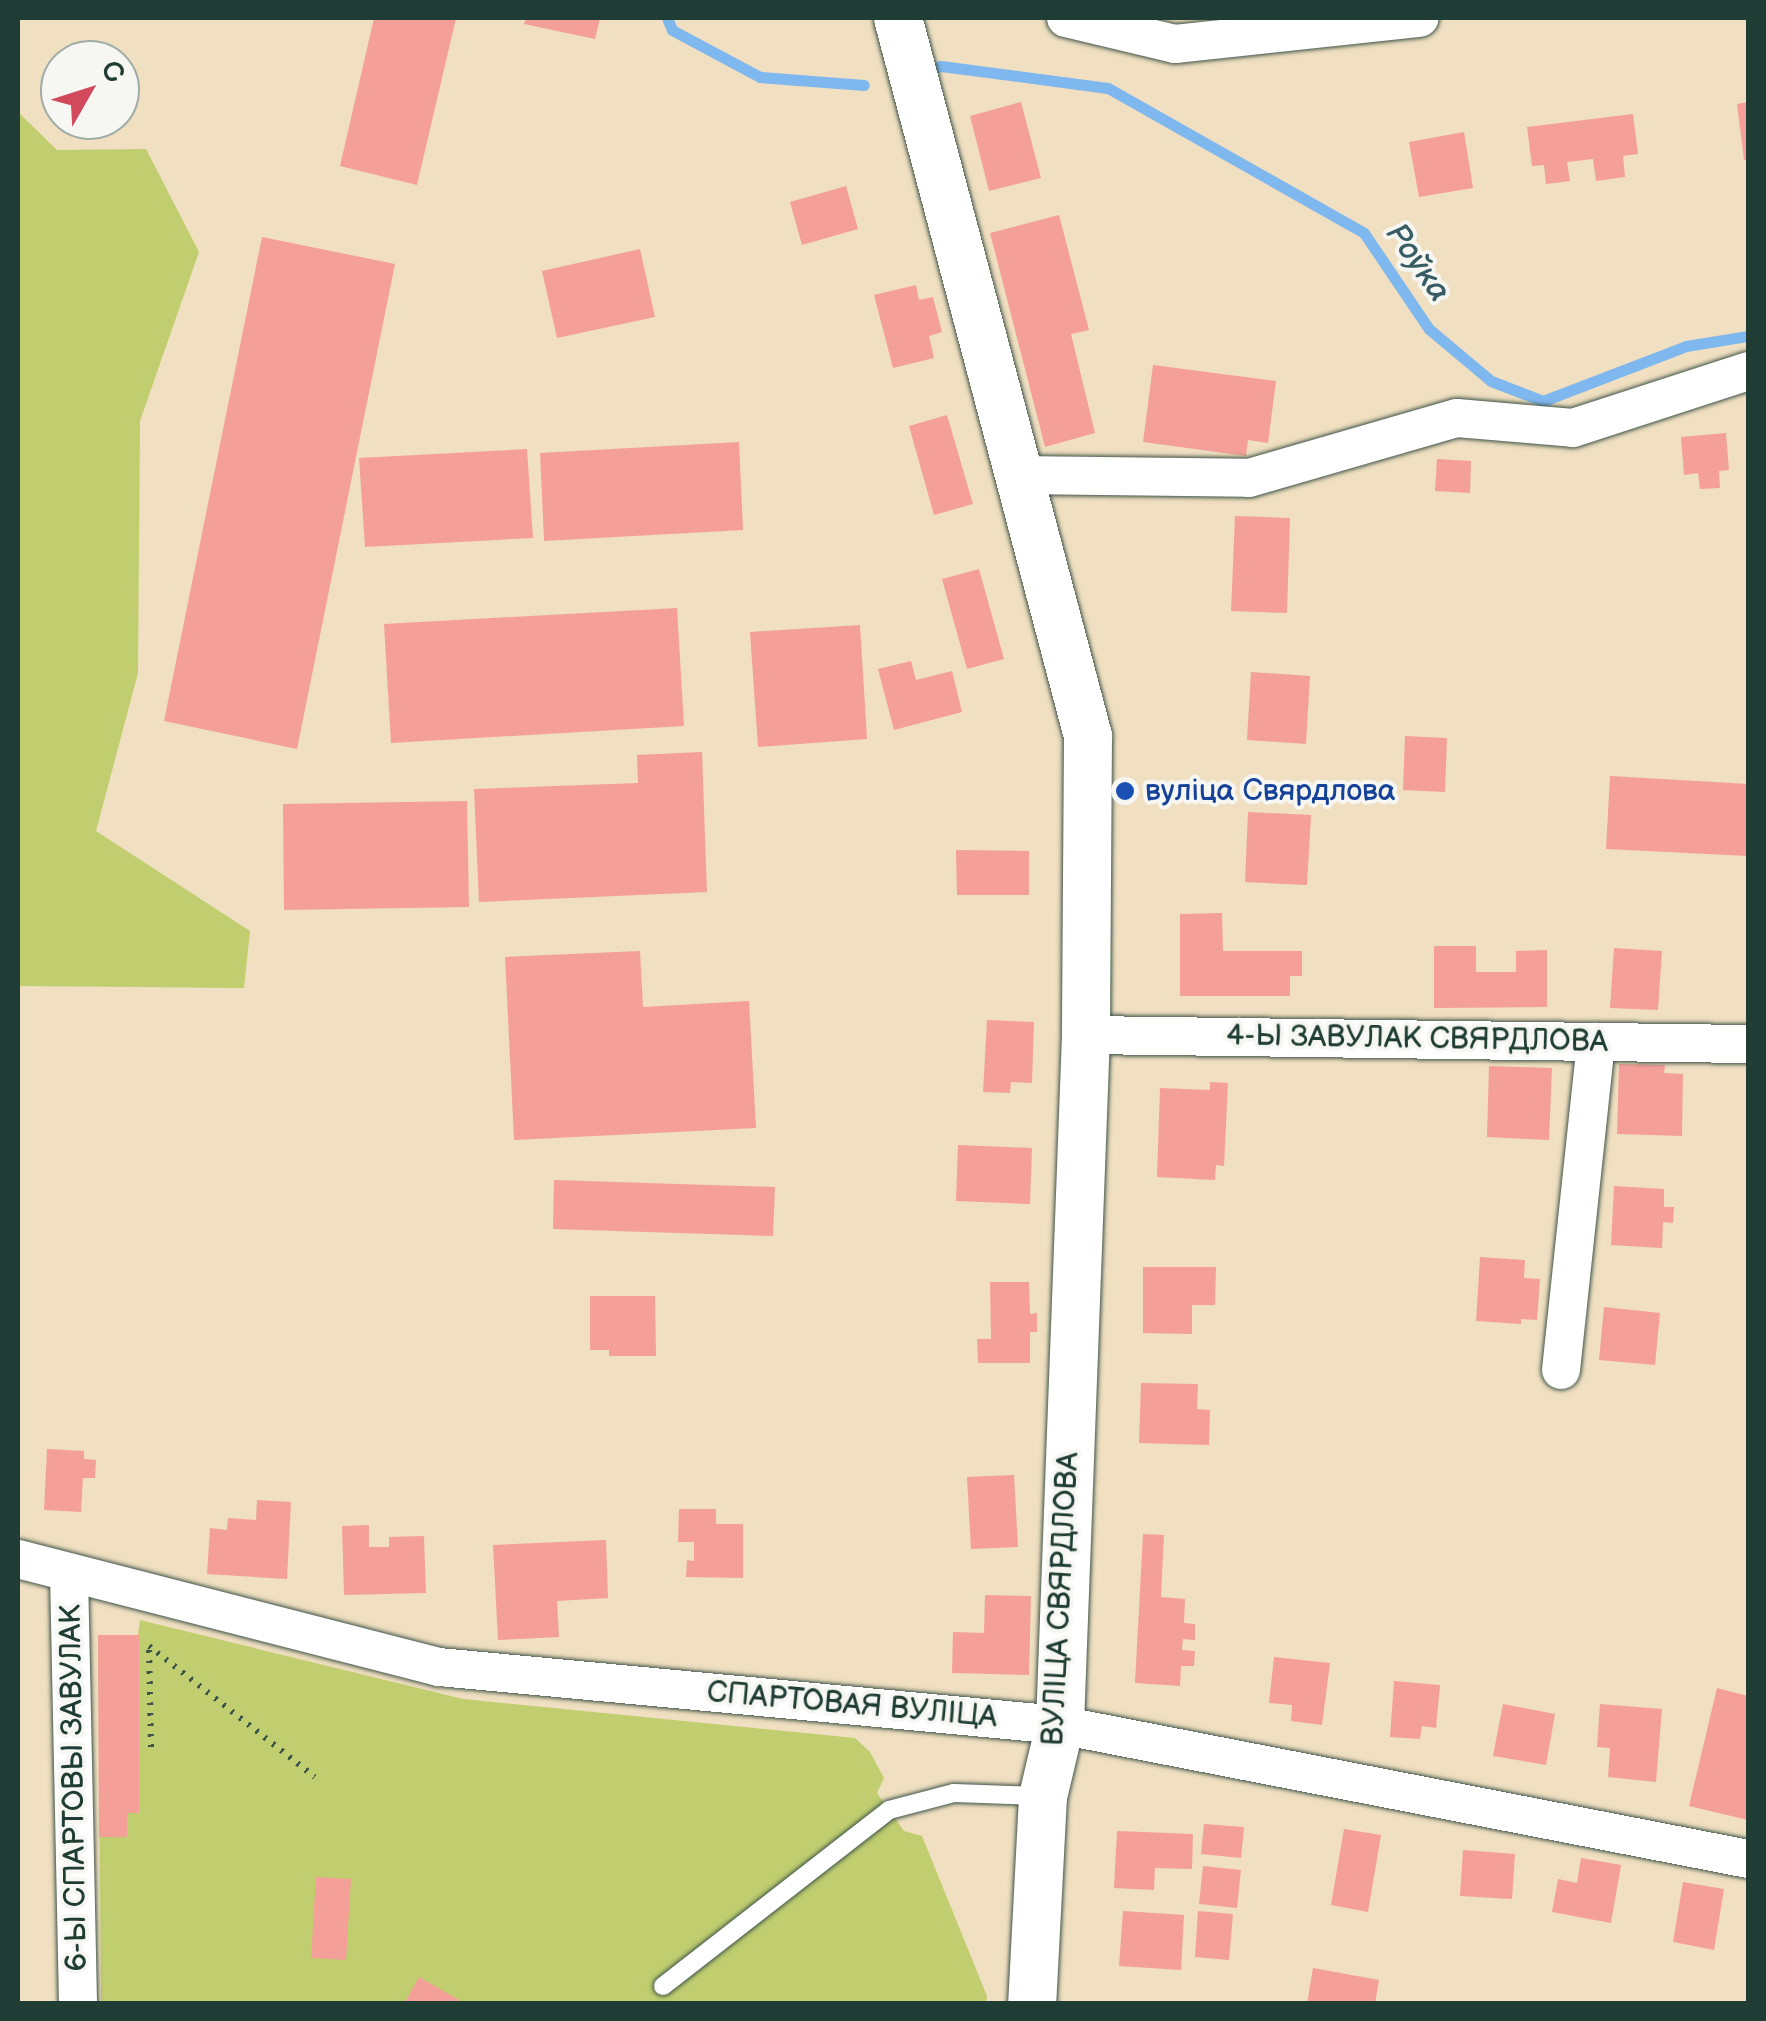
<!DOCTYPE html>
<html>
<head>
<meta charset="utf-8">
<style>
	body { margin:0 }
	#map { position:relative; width:1766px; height:2021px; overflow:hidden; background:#f0dfc0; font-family:"Balsamiq Sans",sans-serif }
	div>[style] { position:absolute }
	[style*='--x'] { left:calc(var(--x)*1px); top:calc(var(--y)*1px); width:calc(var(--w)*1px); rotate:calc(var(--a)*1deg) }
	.green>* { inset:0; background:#c0ce70 }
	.stream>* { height:11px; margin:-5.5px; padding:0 5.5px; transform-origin:5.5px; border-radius:5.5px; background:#7fb7ef }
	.building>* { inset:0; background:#f4a099 }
	.path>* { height:6px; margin-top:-3px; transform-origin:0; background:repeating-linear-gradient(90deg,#3e5549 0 2.5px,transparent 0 10.5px) }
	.roads { filter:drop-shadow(0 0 2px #3e5549) drop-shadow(0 0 2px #3e5549) }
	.service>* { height:18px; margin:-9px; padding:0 9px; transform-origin:9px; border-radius:9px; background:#fff }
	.minor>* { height:38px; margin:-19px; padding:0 19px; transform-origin:19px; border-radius:19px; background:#fff }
	.tertiary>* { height:48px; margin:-24px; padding:0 24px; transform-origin:24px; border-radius:24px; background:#fff }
	.dots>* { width:28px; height:28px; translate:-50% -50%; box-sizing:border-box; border:5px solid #f6f6f2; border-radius:50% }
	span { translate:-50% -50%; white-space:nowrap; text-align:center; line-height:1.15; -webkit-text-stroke:8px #f6f6f2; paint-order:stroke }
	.transit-label { font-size:30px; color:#164399 }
	.left { translate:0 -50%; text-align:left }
	.street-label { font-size:30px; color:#1f3d34 }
	.water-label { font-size:32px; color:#375c63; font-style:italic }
	.frame { position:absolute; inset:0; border:20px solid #1f3d34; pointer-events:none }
	.north { position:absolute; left:40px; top:40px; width:100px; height:100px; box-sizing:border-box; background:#f6f6f2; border:2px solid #a0aca6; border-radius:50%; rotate:51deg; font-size:28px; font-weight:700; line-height:40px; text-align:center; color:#1f3d34 }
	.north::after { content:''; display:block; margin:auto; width:35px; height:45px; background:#d1495b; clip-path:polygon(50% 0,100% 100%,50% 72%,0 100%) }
</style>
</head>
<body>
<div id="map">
	<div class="green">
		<div style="clip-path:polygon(18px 112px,57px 150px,146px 149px,199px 252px,140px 421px,138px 673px,96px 831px,250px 931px,244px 988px,18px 986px)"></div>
		<div style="clip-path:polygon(140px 1620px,463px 1699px,855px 1738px,870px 1752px,884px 1778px,877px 1793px,904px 1831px,922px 1836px,987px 1996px,986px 2003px,101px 2003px,98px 1635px,138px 1635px)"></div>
	</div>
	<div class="stream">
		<div style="--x:667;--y:18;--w:13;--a:67"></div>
		<div style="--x:672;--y:30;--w:100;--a:28.1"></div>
		<div style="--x:760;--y:77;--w:104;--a:4.4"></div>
		<div style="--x:925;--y:70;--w:16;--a:-14"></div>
		<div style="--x:941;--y:66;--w:168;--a:7.5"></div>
		<div style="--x:1108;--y:88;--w:294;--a:29.5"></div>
		<div style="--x:1364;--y:233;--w:116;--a:55.9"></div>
		<div style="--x:1429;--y:329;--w:81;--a:40"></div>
		<div style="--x:1491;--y:381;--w:56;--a:21"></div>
		<div style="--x:1543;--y:401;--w:153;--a:-21"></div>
		<div style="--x:1686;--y:346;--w:63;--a:-9.2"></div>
	</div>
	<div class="building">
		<div style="clip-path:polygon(374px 18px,456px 18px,417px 185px,340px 166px)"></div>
		<div style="clip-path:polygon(526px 18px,600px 18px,595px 39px,524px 24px)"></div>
		<div style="clip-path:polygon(1021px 102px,1041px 178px,989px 191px,970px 116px)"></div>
		<div style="clip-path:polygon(1748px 102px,1748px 160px,1744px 160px,1737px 104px)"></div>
		<div style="clip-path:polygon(1633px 114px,1638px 154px,1623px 156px,1625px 177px,1596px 181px,1593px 159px,1567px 162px,1570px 181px,1546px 184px,1544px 165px,1532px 166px,1527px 127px)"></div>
		<div style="clip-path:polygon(1464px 132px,1473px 188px,1419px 197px,1409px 142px)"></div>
		<div style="clip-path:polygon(846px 186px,858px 229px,802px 245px,790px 202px)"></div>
		<div style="clip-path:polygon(1059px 215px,1089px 330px,1071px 334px,1095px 433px,1045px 447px,990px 233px)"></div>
		<div style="clip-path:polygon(262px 237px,395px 264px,297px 749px,164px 721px)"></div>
		<div style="clip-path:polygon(640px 249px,655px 317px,557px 338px,542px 271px)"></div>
		<div style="clip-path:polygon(916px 285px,919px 300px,933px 297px,942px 332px,929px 336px,934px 358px,893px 368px,874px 295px)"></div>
		<div style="clip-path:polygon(1153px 365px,1276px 381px,1268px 443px,1248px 440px,1246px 456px,1143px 442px)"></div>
		<div style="clip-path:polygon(947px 415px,973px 504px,934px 515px,909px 426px)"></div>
		<div style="clip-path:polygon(1726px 433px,1729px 470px,1719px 471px,1720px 488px,1700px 489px,1698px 473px,1684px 475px,1681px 437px)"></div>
		<div style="clip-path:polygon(739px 442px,743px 530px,544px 541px,540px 453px)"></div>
		<div style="clip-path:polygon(527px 449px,533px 538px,365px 547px,359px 458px)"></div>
		<div style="clip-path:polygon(1437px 459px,1471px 461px,1470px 493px,1435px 491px)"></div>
		<div style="clip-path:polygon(1235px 516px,1290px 518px,1287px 613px,1231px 611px)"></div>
		<div style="clip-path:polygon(979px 569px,1004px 659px,967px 669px,942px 579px)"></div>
		<div style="clip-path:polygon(677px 608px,684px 726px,391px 743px,384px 624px)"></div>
		<div style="clip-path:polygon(860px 625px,867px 739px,758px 747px,750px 632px)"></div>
		<div style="clip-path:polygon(911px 661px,916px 680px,952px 671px,962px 712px,894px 730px,878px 669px)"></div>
		<div style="clip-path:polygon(1251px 672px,1310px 676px,1306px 744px,1247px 740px)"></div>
		<div style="clip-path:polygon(1405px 736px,1447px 738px,1445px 792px,1403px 790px)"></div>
		<div style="clip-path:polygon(702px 752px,707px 892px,479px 902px,474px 789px,638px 783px,637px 755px)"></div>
		<div style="clip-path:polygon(1610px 776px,1748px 784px,1748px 856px,1606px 849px)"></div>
		<div style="clip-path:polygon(467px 801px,469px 907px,284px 910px,283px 804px)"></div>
		<div style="clip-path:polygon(1248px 812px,1311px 815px,1307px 885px,1245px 882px)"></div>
		<div style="clip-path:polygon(956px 850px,1029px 851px,1029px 895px,957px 895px)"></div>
		<div style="clip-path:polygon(1222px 913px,1223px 951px,1302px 951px,1302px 976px,1290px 976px,1290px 996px,1180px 996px,1180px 914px)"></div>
		<div style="clip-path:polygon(1434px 946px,1476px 946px,1476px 972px,1516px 972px,1516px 951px,1547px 950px,1547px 1007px,1434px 1008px)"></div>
		<div style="clip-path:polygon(1614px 948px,1662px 951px,1658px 1010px,1610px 1008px)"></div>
		<div style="clip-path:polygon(640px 951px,643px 1007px,749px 1001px,756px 1128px,514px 1140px,505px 957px)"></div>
		<div style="clip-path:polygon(987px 1020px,1034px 1022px,1032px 1083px,1011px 1082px,1010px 1093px,983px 1092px)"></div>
		<div style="clip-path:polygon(1619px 1064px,1665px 1065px,1664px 1073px,1683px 1074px,1682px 1136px,1617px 1134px)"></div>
		<div style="clip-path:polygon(1489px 1066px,1552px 1068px,1549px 1140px,1487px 1137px)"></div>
		<div style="clip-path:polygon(1210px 1082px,1228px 1083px,1224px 1166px,1216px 1165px,1215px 1180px,1157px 1177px,1160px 1088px,1210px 1090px)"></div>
		<div style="clip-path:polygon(958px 1145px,1032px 1148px,1030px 1204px,956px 1201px)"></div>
		<div style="clip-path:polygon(554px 1180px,775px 1187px,773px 1236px,553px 1229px)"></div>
		<div style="clip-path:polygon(1614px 1186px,1664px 1189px,1664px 1207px,1674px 1207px,1673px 1223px,1663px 1222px,1662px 1248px,1611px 1245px)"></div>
		<div style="clip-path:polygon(1480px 1257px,1525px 1260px,1524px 1278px,1540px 1279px,1537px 1320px,1521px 1319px,1521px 1324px,1476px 1321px)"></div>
		<div style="clip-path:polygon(1143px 1267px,1216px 1267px,1215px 1305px,1192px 1305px,1192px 1334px,1143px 1333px)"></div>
		<div style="clip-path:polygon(990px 1282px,1029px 1282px,1030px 1314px,1037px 1313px,1037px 1332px,1030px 1332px,1030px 1363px,978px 1363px,977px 1339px,991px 1339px)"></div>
		<div style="clip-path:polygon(590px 1296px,655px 1296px,656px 1356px,609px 1356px,609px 1350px,590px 1350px)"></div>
		<div style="clip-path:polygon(1604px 1307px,1660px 1313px,1655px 1365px,1599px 1360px)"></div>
		<div style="clip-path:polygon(1141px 1383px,1198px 1384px,1197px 1409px,1210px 1410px,1209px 1445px,1139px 1443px)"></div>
		<div style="clip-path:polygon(47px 1449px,84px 1451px,84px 1459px,96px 1460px,95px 1478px,83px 1478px,81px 1512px,44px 1510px)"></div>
		<div style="clip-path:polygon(1014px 1475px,1018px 1547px,971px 1549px,967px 1477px)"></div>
		<div style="clip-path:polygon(257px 1500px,291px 1502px,287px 1579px,207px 1574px,210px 1528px,227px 1530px,228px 1518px,256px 1520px)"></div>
		<div style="clip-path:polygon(679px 1509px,716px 1509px,716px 1524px,743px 1524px,743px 1578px,686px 1577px,687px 1560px,694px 1561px,694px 1542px,678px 1542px)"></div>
		<div style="clip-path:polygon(369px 1525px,369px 1547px,389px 1547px,389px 1537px,424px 1536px,426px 1593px,344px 1595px,342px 1526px)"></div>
		<div style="clip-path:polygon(1143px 1534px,1164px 1535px,1161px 1597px,1185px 1599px,1184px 1623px,1195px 1624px,1195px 1640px,1183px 1639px,1182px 1650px,1195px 1651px,1194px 1666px,1181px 1666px,1180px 1686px,1135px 1683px)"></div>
		<div style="clip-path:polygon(606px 1540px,608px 1598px,557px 1601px,559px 1637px,498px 1640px,493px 1545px)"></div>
		<div style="clip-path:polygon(985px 1595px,1031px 1596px,1029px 1675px,952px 1673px,953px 1632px,984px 1633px)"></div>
		<div style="clip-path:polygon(98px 1635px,139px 1635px,139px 1813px,127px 1813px,127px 1837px,99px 1837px)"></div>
		<div style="clip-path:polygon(1274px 1657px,1330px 1663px,1322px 1725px,1291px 1721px,1292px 1705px,1269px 1703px)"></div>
		<div style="clip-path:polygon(1394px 1681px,1440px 1685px,1436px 1728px,1422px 1726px,1420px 1739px,1390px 1737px)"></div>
		<div style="clip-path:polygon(1717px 1688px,1748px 1696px,1748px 1820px,1689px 1806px)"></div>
		<div style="clip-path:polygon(1503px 1704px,1555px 1714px,1546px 1765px,1493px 1756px)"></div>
		<div style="clip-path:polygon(1600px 1704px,1662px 1709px,1656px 1782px,1608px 1777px,1610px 1748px,1597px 1747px)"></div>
		<div style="clip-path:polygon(1204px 1824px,1244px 1827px,1241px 1858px,1201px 1854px)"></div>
		<div style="clip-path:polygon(1344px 1829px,1381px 1835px,1368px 1912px,1331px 1905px)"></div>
		<div style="clip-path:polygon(1117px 1831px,1193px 1834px,1192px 1869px,1155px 1868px,1154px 1890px,1114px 1888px)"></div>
		<div style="clip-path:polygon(1463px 1850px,1515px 1854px,1512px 1899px,1460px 1896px)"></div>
		<div style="clip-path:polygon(1581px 1858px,1621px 1865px,1611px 1923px,1552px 1912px,1558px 1879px,1577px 1883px)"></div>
		<div style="clip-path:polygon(1203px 1866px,1241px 1870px,1237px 1908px,1199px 1904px)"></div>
		<div style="clip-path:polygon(316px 1877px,351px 1879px,346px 1960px,311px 1958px)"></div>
		<div style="clip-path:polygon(1683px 1882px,1724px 1889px,1714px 1950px,1673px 1942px)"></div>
		<div style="clip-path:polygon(1123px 1911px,1184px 1915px,1181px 1970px,1119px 1966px)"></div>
		<div style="clip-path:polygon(1198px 1911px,1233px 1914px,1229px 1960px,1195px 1957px)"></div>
		<div style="clip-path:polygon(1313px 1968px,1379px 1980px,1375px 2004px,1307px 2004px)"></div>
		<div style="clip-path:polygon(419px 1977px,466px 2004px,404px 2004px)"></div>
	</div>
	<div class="path">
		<div style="--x:151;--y:1747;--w:101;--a:-91.1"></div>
		<div style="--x:149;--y:1646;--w:211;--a:38.3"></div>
	</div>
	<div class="roads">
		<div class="service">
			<div style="--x:663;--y:1986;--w:286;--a:-37.9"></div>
			<div style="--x:889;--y:1810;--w:67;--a:-14.7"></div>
			<div style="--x:954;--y:1793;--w:85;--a:2"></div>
		</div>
		<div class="minor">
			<div style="--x:1066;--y:18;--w:112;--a:13.4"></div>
			<div style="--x:1175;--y:44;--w:246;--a:-6.1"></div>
			<div style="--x:1016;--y:475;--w:233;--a:0.7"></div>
			<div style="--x:1249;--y:478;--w:216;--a:-16.1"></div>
			<div style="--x:1457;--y:418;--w:116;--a:4.9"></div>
			<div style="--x:1573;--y:428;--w:184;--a:-18"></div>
			<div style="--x:1086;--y:1035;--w:662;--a:0.78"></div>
			<div style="--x:1561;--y:1370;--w:330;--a:-83.9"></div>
			<div style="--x:18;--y:1559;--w:435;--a:14.4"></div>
			<div style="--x:439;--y:1667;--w:624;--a:5.34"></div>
			<div style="--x:1060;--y:1725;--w:701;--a:11.02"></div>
			<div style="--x:69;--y:1573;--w:431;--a:88.8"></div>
		</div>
		<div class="tertiary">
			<div style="--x:898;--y:18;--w:743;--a:75.18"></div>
			<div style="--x:1088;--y:736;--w:299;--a:90.4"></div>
			<div style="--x:1086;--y:1035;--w:690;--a:92.16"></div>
			<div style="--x:1060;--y:1725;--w:74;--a:103.3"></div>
			<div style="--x:1043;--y:1797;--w:207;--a:93"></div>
		</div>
	</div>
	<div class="dots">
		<div style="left:1125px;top:791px;background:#1a4fb4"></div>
	</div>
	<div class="transit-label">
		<span class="left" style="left:1145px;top:791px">вуліца Свярдлова</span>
	</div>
	<div class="street-label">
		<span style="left:1417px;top:1039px;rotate:1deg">4-Ы ЗАВУЛАК СВЯРДЛОВА</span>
		<span style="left:1061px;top:1599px;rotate:-87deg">ВУЛІЦА СВЯРДЛОВА</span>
		<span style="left:852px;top:1705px;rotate:5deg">СПАРТОВАЯ ВУЛІЦА</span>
		<span style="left:74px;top:1788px;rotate:-91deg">6-Ы СПАРТОВЫ ЗАВУЛАК</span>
	</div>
	<div class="water-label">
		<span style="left:1417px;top:263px;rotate:55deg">Роўка</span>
	</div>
	<div class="frame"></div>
	<div class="north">С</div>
</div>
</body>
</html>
